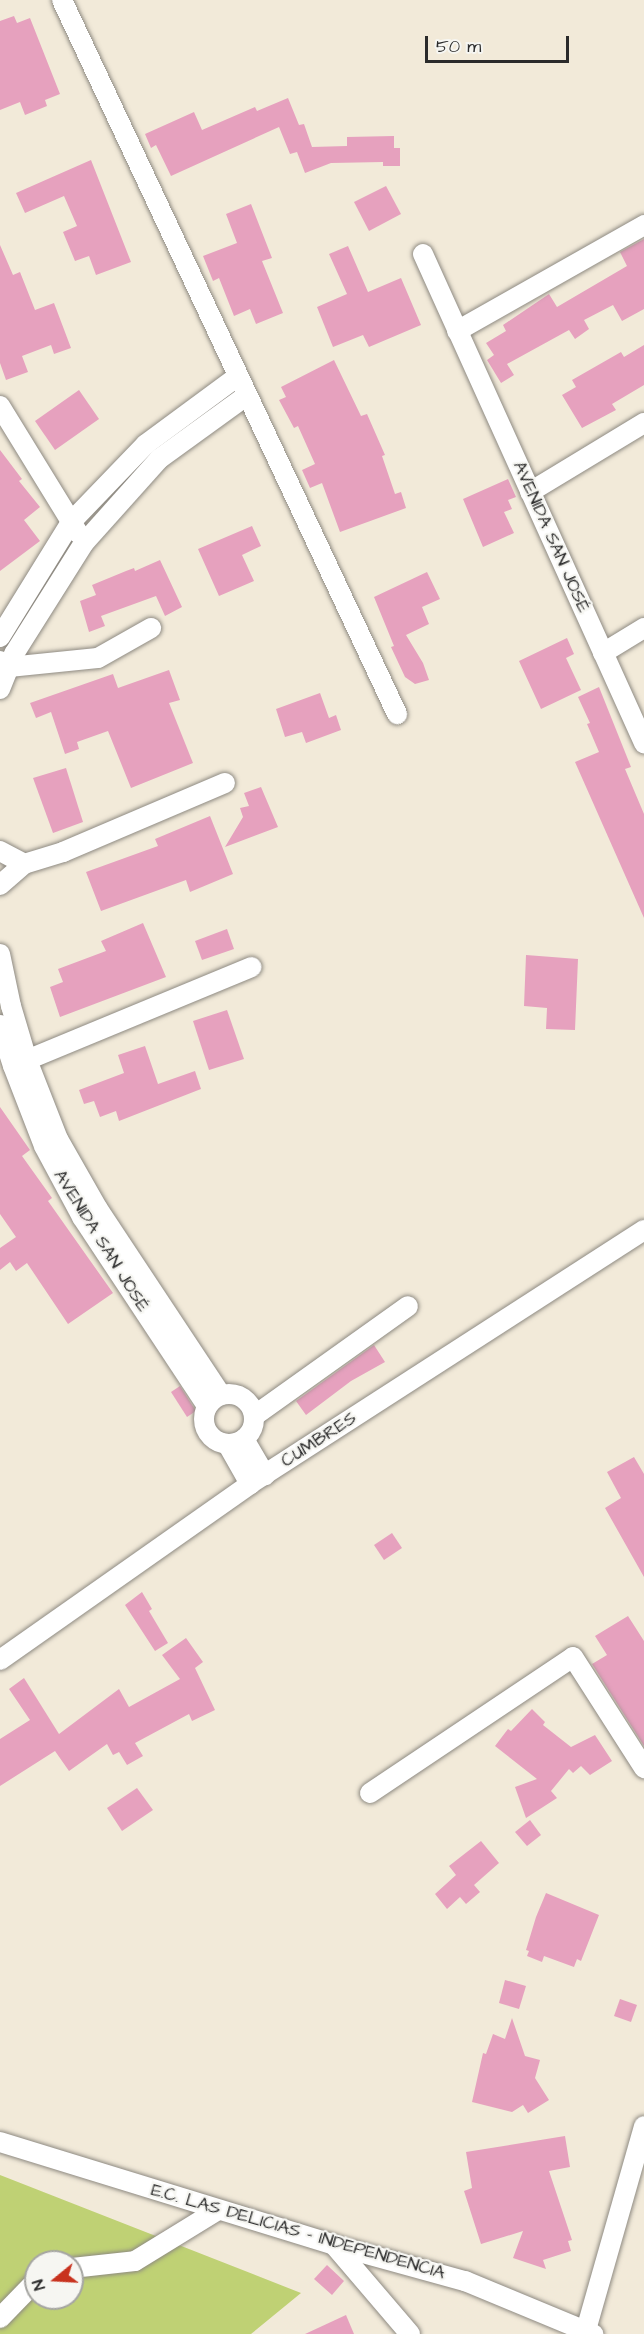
<!DOCTYPE html>
<html>
<head>
<meta charset="utf-8">
<style>
	body { margin:0 }
	#map { position:relative; width:644px; height:2334px; overflow:hidden; background:#f2ead9; font-family:"Architects Daughter",sans-serif }
	div>[style] { position:absolute }
	[style*='--x'] { left:calc(var(--x)*1px); top:calc(var(--y)*1px); width:calc(var(--w)*1px); rotate:calc(var(--a)*1deg) }
	.green>* { inset:0; background:#bfd174 }
	.building>* { inset:0; background:#e6a1be }
	.roads { filter:drop-shadow(0 0 2px #8e8a82) drop-shadow(0 0 2px #8e8a82) }
	.minor>* { height:20px; margin:-10px; padding:0 10px; transform-origin:10px; border-radius:10px; background:#fff }
	.minor>.ring { margin:-10px; padding:0; box-sizing:content-box; background:none; border:20px solid #fff; border-radius:50% }
	span { translate:-50% -50%; white-space:nowrap; text-align:center; line-height:1.15; -webkit-text-stroke:4.5px #f6f6f2; paint-order:stroke }
	.street-label { font-size:18px; color:#2b2b2b }
	.north { position:absolute; left:24px; top:2250px; width:60px; height:60px; box-sizing:border-box; background:#f6f6f2; border:2px solid #a5a5a2; border-radius:50%; rotate:252deg; font-size:16px; font-weight:700; line-height:24px; text-align:center; color:#2b2b2b }
	.north::after { content:''; display:block; margin:auto; width:21px; height:27px; background:#c8321e; clip-path:polygon(50% 0,100% 100%,50% 72%,0 100%) }
	.scale { position:absolute; left:425px; top:36px; width:144px; height:27px; box-sizing:border-box; border:3px solid #2b2b2b; border-top:0; padding-left:8px; font-size:18px; line-height:21px; white-space:nowrap; color:#2b2b2b; -webkit-text-stroke:4px #f6f6f2; paint-order:stroke }
</style>
</head>
<body>
<div id="map">
	<div class="green">
		<div style="clip-path:polygon(evenodd,0 2175px,301px 2293px,251px 2334px,0 2334px,0 2175px,36px 2262px,72px 2262px,72px 2298px,36px 2298px,36px 2262px)"></div>
	</div>
	<div class="building">
		<div style="clip-path:polygon(14px 16px,17px 23px,30px 18px,60px 94px,45px 100px,47px 106px,25px 115px,20px 102px,0 110px,0 21px)"></div>
		<div style="clip-path:polygon(288px 98px,299px 125px,304px 124px,312px 147px,347px 146px,347px 137px,394px 136px,394px 148px,400px 148px,400px 166px,383px 166px,383px 162px,331px 163px,305px 173px,297px 152px,290px 154px,279px 127px,171px 176px,156px 145px,151px 148px,145px 134px,194px 112px,202px 130px,255px 107px,257px 111px)"></div>
		<div style="clip-path:polygon(91px 160px,131px 262px,96px 275px,89px 256px,75px 261px,63px 232px,77px 226px,64px 196px,25px 213px,16px 193px)"></div>
		<div style="clip-path:polygon(386px 186px,401px 214px,369px 231px,354px 202px)"></div>
		<div style="clip-path:polygon(251px 204px,272px 258px,262px 261px,283px 313px,256px 324px,250px 309px,234px 316px,219px 278px,213px 281px,203px 256px,237px 243px,226px 214px)"></div>
		<div style="clip-path:polygon(644px 239px,644px 309px,622px 321px,613px 305px,584px 320px,589px 329px,575px 339px,569px 330px,507px 364px,514px 375px,501px 383px,487px 360px,494px 355px,486px 343px,506px 331px,503px 325px,549px 294px,557px 307px,627px 266px,620px 252px)"></div>
		<div style="clip-path:polygon(0 245px,13px 275px,20px 272px,35px 310px,54px 303px,71px 348px,54px 354px,51px 345px,22px 356px,28px 372px,6px 380px,0 363px)"></div>
		<div style="clip-path:polygon(348px 246px,368px 292px,401px 278px,421px 325px,369px 347px,363px 335px,333px 347px,317px 307px,347px 294px,329px 254px)"></div>
		<div style="clip-path:polygon(644px 345px,644px 385px,612px 404px,616px 410px,582px 428px,562px 395px,576px 387px,572px 380px,621px 352px,624px 357px)"></div>
		<div style="clip-path:polygon(334px 360px,361px 416px,367px 414px,385px 455px,382px 456px,395px 494px,401px 492px,406px 508px,340px 532px,322px 483px,310px 488px,302px 470px,315px 464px,298px 426px,294px 428px,279px 400px,286px 397px,281px 387px)"></div>
		<div style="clip-path:polygon(79px 390px,99px 419px,55px 450px,35px 421px)"></div>
		<div style="clip-path:polygon(0 450px,22px 479px,19px 481px,40px 507px,24px 520px,40px 541px,0 571px)"></div>
		<div style="clip-path:polygon(508px 479px,516px 497px,508px 500px,512px 509px,504px 512px,514px 533px,483px 547px,463px 499px)"></div>
		<div style="clip-path:polygon(252px 526px,261px 546px,242px 555px,254px 581px,219px 596px,198px 549px)"></div>
		<div style="clip-path:polygon(160px 560px,182px 607px,165px 616px,156px 596px,101px 616px,105px 626px,89px 632px,80px 601px,96px 595px,92px 585px,126px 571px,134px 568px,135px 571px)"></div>
		<div style="clip-path:polygon(427px 572px,440px 599px,422px 607px,429px 624px,406px 635px,423px 663px,429px 680px,415px 684px,405px 677px,391px 647px,394px 646px,374px 597px)"></div>
		<div style="clip-path:polygon(567px 638px,574px 654px,566px 658px,581px 690px,541px 709px,519px 661px)"></div>
		<div style="clip-path:polygon(169px 670px,180px 700px,169px 703px,193px 763px,131px 788px,108px 731px,77px 742px,79px 749px,65px 754px,51px 712px,36px 718px,30px 703px,113px 674px,118px 688px)"></div>
		<div style="clip-path:polygon(599px 687px,631px 767px,625px 769px,644px 814px,644px 918px,575px 762px,599px 752px,587px 724px,590px 723px,578px 697px)"></div>
		<div style="clip-path:polygon(320px 693px,329px 718px,336px 715px,341px 730px,306px 743px,302px 732px,285px 737px,276px 709px)"></div>
		<div style="clip-path:polygon(66px 768px,83px 822px,53px 833px,33px 778px)"></div>
		<div style="clip-path:polygon(261px 787px,278px 827px,225px 847px,243px 817px,240px 808px,249px 806px,244px 793px)"></div>
		<div style="clip-path:polygon(210px 816px,233px 874px,190px 892px,186px 880px,101px 911px,86px 872px,158px 846px,155px 839px)"></div>
		<div style="clip-path:polygon(143px 923px,166px 977px,60px 1017px,50px 987px,63px 982px,58px 969px,106px 951px,101px 941px)"></div>
		<div style="clip-path:polygon(227px 929px,234px 949px,202px 960px,195px 941px)"></div>
		<div style="clip-path:polygon(526px 955px,578px 959px,575px 1030px,546px 1029px,547px 1008px,524px 1006px)"></div>
		<div style="clip-path:polygon(227px 1010px,244px 1059px,209px 1070px,193px 1021px)"></div>
		<div style="clip-path:polygon(145px 1046px,158px 1084px,195px 1071px,201px 1089px,119px 1121px,116px 1111px,100px 1117px,94px 1101px,84px 1104px,79px 1090px,124px 1073px,118px 1055px)"></div>
		<div style="clip-path:polygon(0 1107px,30px 1150px,22px 1156px,52px 1198px,48px 1201px,113px 1293px,68px 1324px,27px 1263px,16px 1271px,10px 1262px,0 1270px,0 1248px,16px 1237px,0 1214px)"></div>
		<div style="clip-path:polygon(374px 1345px,385px 1362px,351px 1381px,306px 1415px,296px 1401px)"></div>
		<div style="clip-path:polygon(180px 1386px,196px 1411px,187px 1417px,171px 1392px)"></div>
		<div style="clip-path:polygon(634px 1457px,644px 1474px,644px 1577px,605px 1508px,621px 1498px,607px 1472px)"></div>
		<div style="clip-path:polygon(392px 1533px,402px 1548px,384px 1560px,374px 1545px)"></div>
		<div style="clip-path:polygon(142px 1592px,152px 1609px,149px 1611px,168px 1643px,155px 1651px,125px 1605px)"></div>
		<div style="clip-path:polygon(628px 1616px,644px 1641px,644px 1746px,592px 1664px,607px 1655px,595px 1636px)"></div>
		<div style="clip-path:polygon(186px 1638px,203px 1662px,195px 1668px,215px 1710px,192px 1721px,189px 1714px,135px 1743px,143px 1756px,127px 1765px,119px 1752px,113px 1755px,107px 1744px,69px 1771px,55px 1751px,0 1786px,0 1739px,30px 1720px,9px 1689px,24px 1678px,59px 1734px,119px 1689px,129px 1707px,180px 1679px,162px 1655px)"></div>
		<div style="clip-path:polygon(532px 1709px,545px 1722px,543px 1725px,571px 1747px,595px 1735px,612px 1761px,590px 1775px,581px 1766px,573px 1773px,569px 1769px,551px 1791px,557px 1798px,526px 1818px,515px 1787px,537px 1779px,495px 1746px,508px 1729px,511px 1731px)"></div>
		<div style="clip-path:polygon(137px 1788px,153px 1810px,122px 1831px,107px 1808px)"></div>
		<div style="clip-path:polygon(530px 1820px,541px 1835px,527px 1846px,515px 1832px)"></div>
		<div style="clip-path:polygon(481px 1841px,499px 1863px,474px 1885px,480px 1892px,466px 1904px,460px 1897px,447px 1909px,435px 1894px,456px 1875px,449px 1866px)"></div>
		<div style="clip-path:polygon(546px 1893px,599px 1915px,581px 1961px,577px 1959px,574px 1967px,544px 1956px,542px 1962px,527px 1956px,529px 1951px,526px 1950px,536px 1917px)"></div>
		<div style="clip-path:polygon(505px 1980px,526px 1986px,519px 2009px,499px 2003px)"></div>
		<div style="clip-path:polygon(620px 1999px,637px 2005px,631px 2022px,614px 2016px)"></div>
		<div style="clip-path:polygon(512px 2018px,525px 2056px,540px 2060px,535px 2078px,549px 2100px,528px 2113px,523px 2105px,512px 2112px,472px 2102px,483px 2053px,486px 2054px,493px 2034px,505px 2039px)"></div>
		<div style="clip-path:polygon(565px 2136px,570px 2167px,549px 2171px,572px 2240px,568px 2241px,571px 2251px,543px 2260px,546px 2269px,513px 2258px,523px 2231px,481px 2244px,464px 2191px,472px 2188px,466px 2152px)"></div>
		<div style="clip-path:polygon(327px 2265px,344px 2281px,332px 2295px,314px 2279px)"></div>
		<div style="clip-path:polygon(346px 2315px,354px 2334px,305px 2334px)"></div>
	</div>
	<div class="roads">
		<div class="minor">
			<div style="--x:62;--y:0;--w:789;--a:64.86"></div>
			<div style="--x:423;--y:254;--w:537;--a:65.68"></div>
			<div style="--x:457;--y:331;--w:215;--a:-29.5"></div>
			<div style="--x:0;--y:406;--w:149;--a:58.4"></div>
			<div style="--x:530;--y:492;--w:133;--a:-31.2"></div>
			<div style="--x:0;--y:637;--w:135;--a:-58.3"></div>
			<div style="--x:71;--y:522;--w:108;--a:-46.1"></div>
			<div style="--x:146;--y:444;--w:113;--a:-36.4"></div>
			<div style="--x:603;--y:653;--w:48;--a:-31.4"></div>
			<div style="--x:0;--y:661;--w:11;--a:34"></div>
			<div style="--x:9;--y:667;--w:89;--a:-5.8"></div>
			<div style="--x:98;--y:658;--w:61;--a:-29.5"></div>
			<div style="--x:0;--y:689;--w:38;--a:-68"></div>
			<div style="--x:14;--y:654;--w:131;--a:-57.8"></div>
			<div style="--x:84;--y:543;--w:113;--a:-48.2"></div>
			<div style="--x:159;--y:459;--w:107;--a:-35.9"></div>
			<div style="--x:0;--y:851;--w:27;--a:28"></div>
			<div style="--x:0;--y:885;--w:32;--a:-41"></div>
			<div style="--x:24;--y:864;--w:41;--a:-17.1"></div>
			<div style="--x:63;--y:852;--w:176;--a:-23.1"></div>
			<div style="--x:0;--y:954;--w:53;--a:78.1"></div>
			<div style="--x:11;--y:1006;--w:56;--a:73.5"></div>
			<div style="--x:27;--y:1060;--w:85;--a:68.6"></div>
			<div style="--x:58;--y:1139;--w:81;--a:60.3"></div>
			<div style="--x:98;--y:1209;--w:223;--a:56.5"></div>
			<div style="--x:0;--y:1025;--w:43;--a:72.4"></div>
			<div style="--x:13;--y:1066;--w:86;--a:68.8"></div>
			<div style="--x:44;--y:1146;--w:81;--a:61.8"></div>
			<div style="--x:82;--y:1217;--w:227;--a:56.5"></div>
			<div style="--x:15;--y:1065;--w:256;--a:-22.5"></div>
			<div class="ring" style="left:204px;top:1394px;width:30px;height:30px"></div>
			<div style="--x:254;--y:1416;--w:189;--a:-35.5"></div>
			<div style="--x:244;--y:1439;--w:42;--a:59.7"></div>
			<div style="--x:228;--y:1445;--w:45;--a:60.6"></div>
			<div style="--x:0;--y:1660;--w:306;--a:-35.1"></div>
			<div style="--x:250;--y:1484;--w:469;--a:-32.8"></div>
			<div style="--x:370;--y:1793;--w:244;--a:-33.8"></div>
			<div style="--x:573;--y:1657;--w:132;--a:57.4"></div>
			<div style="--x:0;--y:2142;--w:350;--a:17.1"></div>
			<div style="--x:334;--y:2245;--w:136;--a:15.4"></div>
			<div style="--x:465;--y:2281;--w:139;--a:22.5"></div>
			<div style="--x:334;--y:2245;--w:117;--a:49.5"></div>
			<div style="--x:72;--y:2268;--w:63;--a:-6.3"></div>
			<div style="--x:135;--y:2261;--w:97;--a:-31.6"></div>
			<div style="--x:0;--y:2318;--w:52;--a:-45.8"></div>
			<div style="--x:586;--y:2330;--w:212;--a:-74.1"></div>
		</div>
	</div>
	<div class="street-label">
		<span style="left:551px;top:537px;rotate:66deg">AVENIDA SAN JOSÉ</span>
		<span style="left:101px;top:1241px;rotate:58deg">AVENIDA SAN JOSÉ</span>
		<span style="left:319px;top:1440px;rotate:-33deg">CUMBRES</span>
		<span style="left:298px;top:2232px;rotate:16deg">E.C. LAS DELICIAS - INDEPENDENCIA</span>
	</div>
	<div class="north">N</div>
	<div class="scale">50 m</div>
</div>
</body>
</html>
